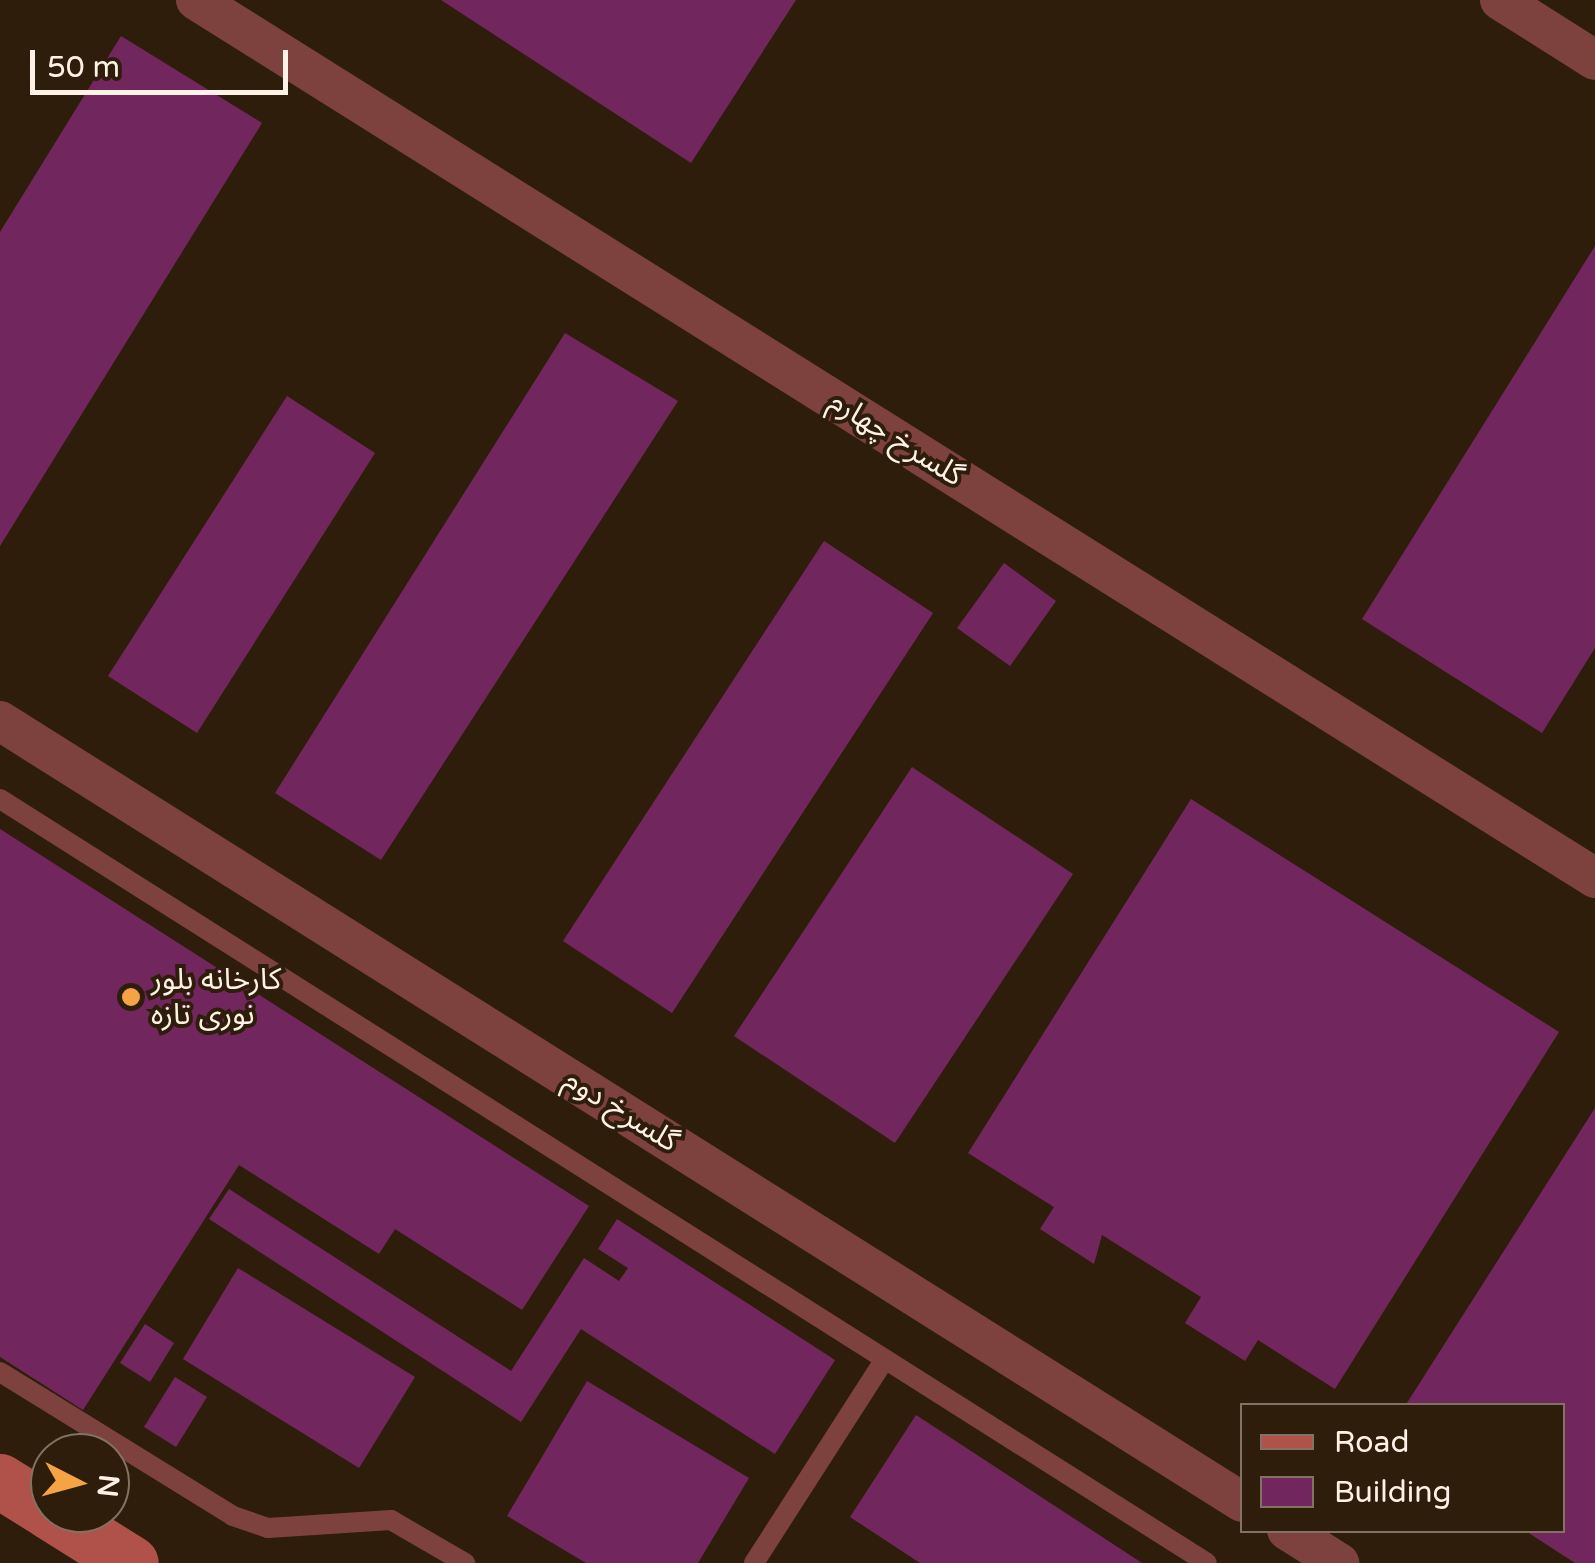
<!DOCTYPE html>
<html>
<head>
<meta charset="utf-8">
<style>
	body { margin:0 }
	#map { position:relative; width:1595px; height:1563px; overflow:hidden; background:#2f1d0c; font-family:"Varela Round","Noto Sans Arabic",sans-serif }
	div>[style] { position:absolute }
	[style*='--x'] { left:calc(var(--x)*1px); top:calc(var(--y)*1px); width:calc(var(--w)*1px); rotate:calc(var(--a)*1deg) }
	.building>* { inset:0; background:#71275e }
	.lane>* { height:20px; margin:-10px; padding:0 10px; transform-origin:10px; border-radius:10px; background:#7d423d }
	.street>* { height:40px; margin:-20px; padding:0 20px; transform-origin:20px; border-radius:20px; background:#7d423d }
	.secondary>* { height:55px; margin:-27.5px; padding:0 27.5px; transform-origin:27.5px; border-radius:27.5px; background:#b0514a }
	.dots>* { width:28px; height:28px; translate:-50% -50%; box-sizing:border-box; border:5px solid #2f1d0c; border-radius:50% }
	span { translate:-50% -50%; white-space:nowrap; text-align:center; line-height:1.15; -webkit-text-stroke:8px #2f1d0c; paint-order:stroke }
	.street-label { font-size:30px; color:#fef1e6 }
	.poi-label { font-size:30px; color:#fef1e6 }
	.left { translate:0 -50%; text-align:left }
	.legend { position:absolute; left:1240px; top:1403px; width:325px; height:130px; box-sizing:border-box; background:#2f1d0c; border:2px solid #827263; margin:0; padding:12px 18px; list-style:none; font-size:30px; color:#fef1e6 }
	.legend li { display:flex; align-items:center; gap:20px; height:50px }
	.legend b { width:50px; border:2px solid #827263 }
	.north { position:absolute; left:30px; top:1433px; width:100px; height:100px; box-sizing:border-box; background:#2f1d0c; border:2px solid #827263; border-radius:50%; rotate:96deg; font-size:28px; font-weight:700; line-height:40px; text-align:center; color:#fef1e6 }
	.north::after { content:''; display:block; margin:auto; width:35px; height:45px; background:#f4a444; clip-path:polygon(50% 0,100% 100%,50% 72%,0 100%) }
	.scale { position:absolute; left:30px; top:50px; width:258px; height:45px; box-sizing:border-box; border:5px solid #fef1e6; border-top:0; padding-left:12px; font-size:30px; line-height:35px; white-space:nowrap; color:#fef1e6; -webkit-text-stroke:8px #2f1d0c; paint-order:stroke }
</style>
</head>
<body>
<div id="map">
	<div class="building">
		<div style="clip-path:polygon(441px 0,796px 0,691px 163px)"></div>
		<div style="clip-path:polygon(121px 36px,262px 123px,0 546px,0 232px)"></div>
		<div style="clip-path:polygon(1595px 246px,1595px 648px,1542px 733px,1362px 619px)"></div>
		<div style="clip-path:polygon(565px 333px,678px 401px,381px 860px,275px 793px)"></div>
		<div style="clip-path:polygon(287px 396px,375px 453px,197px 733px,108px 676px)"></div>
		<div style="clip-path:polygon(824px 541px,933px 613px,672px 1013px,563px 941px)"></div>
		<div style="clip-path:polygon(1004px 563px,1056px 601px,1010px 666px,957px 628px)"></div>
		<div style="clip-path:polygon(912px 767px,1073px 874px,895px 1143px,734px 1036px)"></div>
		<div style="clip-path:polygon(1191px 799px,1559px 1032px,1335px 1389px,1258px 1340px,1245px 1361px,1185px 1323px,1201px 1297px,1102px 1235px,1094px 1264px,1040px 1229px,1054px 1207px,968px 1153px)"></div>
		<div style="clip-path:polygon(0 829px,589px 1206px,522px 1310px,395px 1229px,379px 1254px,239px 1165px,83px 1410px,0 1357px)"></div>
		<div style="clip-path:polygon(1595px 1108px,1595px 1563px,1575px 1563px,1524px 1530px,1562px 1530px,1562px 1406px,1405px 1406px)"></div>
		<div style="clip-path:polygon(229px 1189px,511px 1371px,584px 1258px,619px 1281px,628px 1268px,598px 1249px,617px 1219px,835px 1360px,775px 1454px,581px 1329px,521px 1422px,209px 1219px)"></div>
		<div style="clip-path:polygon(238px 1268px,415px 1377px,359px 1468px,183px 1359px)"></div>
		<div style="clip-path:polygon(145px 1324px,174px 1343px,150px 1382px,120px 1363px)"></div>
		<div style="clip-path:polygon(175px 1377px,207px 1397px,176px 1447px,144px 1427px)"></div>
		<div style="clip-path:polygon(587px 1381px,749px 1478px,698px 1563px,586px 1563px,507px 1516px)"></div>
		<div style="clip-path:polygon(916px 1415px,1142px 1563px,920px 1563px,850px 1517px)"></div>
	</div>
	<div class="lane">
		<div style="--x:0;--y:799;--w:1428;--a:32.33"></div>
		<div style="--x:0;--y:1372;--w:274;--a:31.7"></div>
		<div style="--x:233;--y:1516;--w:37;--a:19"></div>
		<div style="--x:268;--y:1528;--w:123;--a:-3.7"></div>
		<div style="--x:391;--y:1520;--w:86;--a:30.2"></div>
		<div style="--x:754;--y:1563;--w:242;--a:-57.3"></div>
	</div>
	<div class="street">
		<div style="--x:196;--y:0;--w:1652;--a:32.11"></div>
		<div style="--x:1500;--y:0;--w:112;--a:32.3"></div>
		<div style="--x:0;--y:721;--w:1467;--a:32.16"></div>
		<div style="--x:1287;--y:1530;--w:62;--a:32.4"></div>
	</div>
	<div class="secondary">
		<div style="--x:0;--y:1481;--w:59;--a:31.8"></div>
		<div style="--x:51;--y:1513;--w:94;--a:32"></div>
	</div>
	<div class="dots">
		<div style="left:131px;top:997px;background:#f4a444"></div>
	</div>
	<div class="street-label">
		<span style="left:896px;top:439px;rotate:32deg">گلسرخ چهارم</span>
		<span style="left:621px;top:1111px;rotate:32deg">گلسرخ دوم</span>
	</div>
	<div class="poi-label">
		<span class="left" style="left:151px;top:997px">کارخانه بلور<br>نوری تازه</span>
	</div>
	<ul class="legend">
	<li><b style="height:12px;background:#b0514a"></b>Road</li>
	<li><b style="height:28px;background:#71275e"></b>Building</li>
	</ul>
	<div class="north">N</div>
	<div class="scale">50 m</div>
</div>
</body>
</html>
